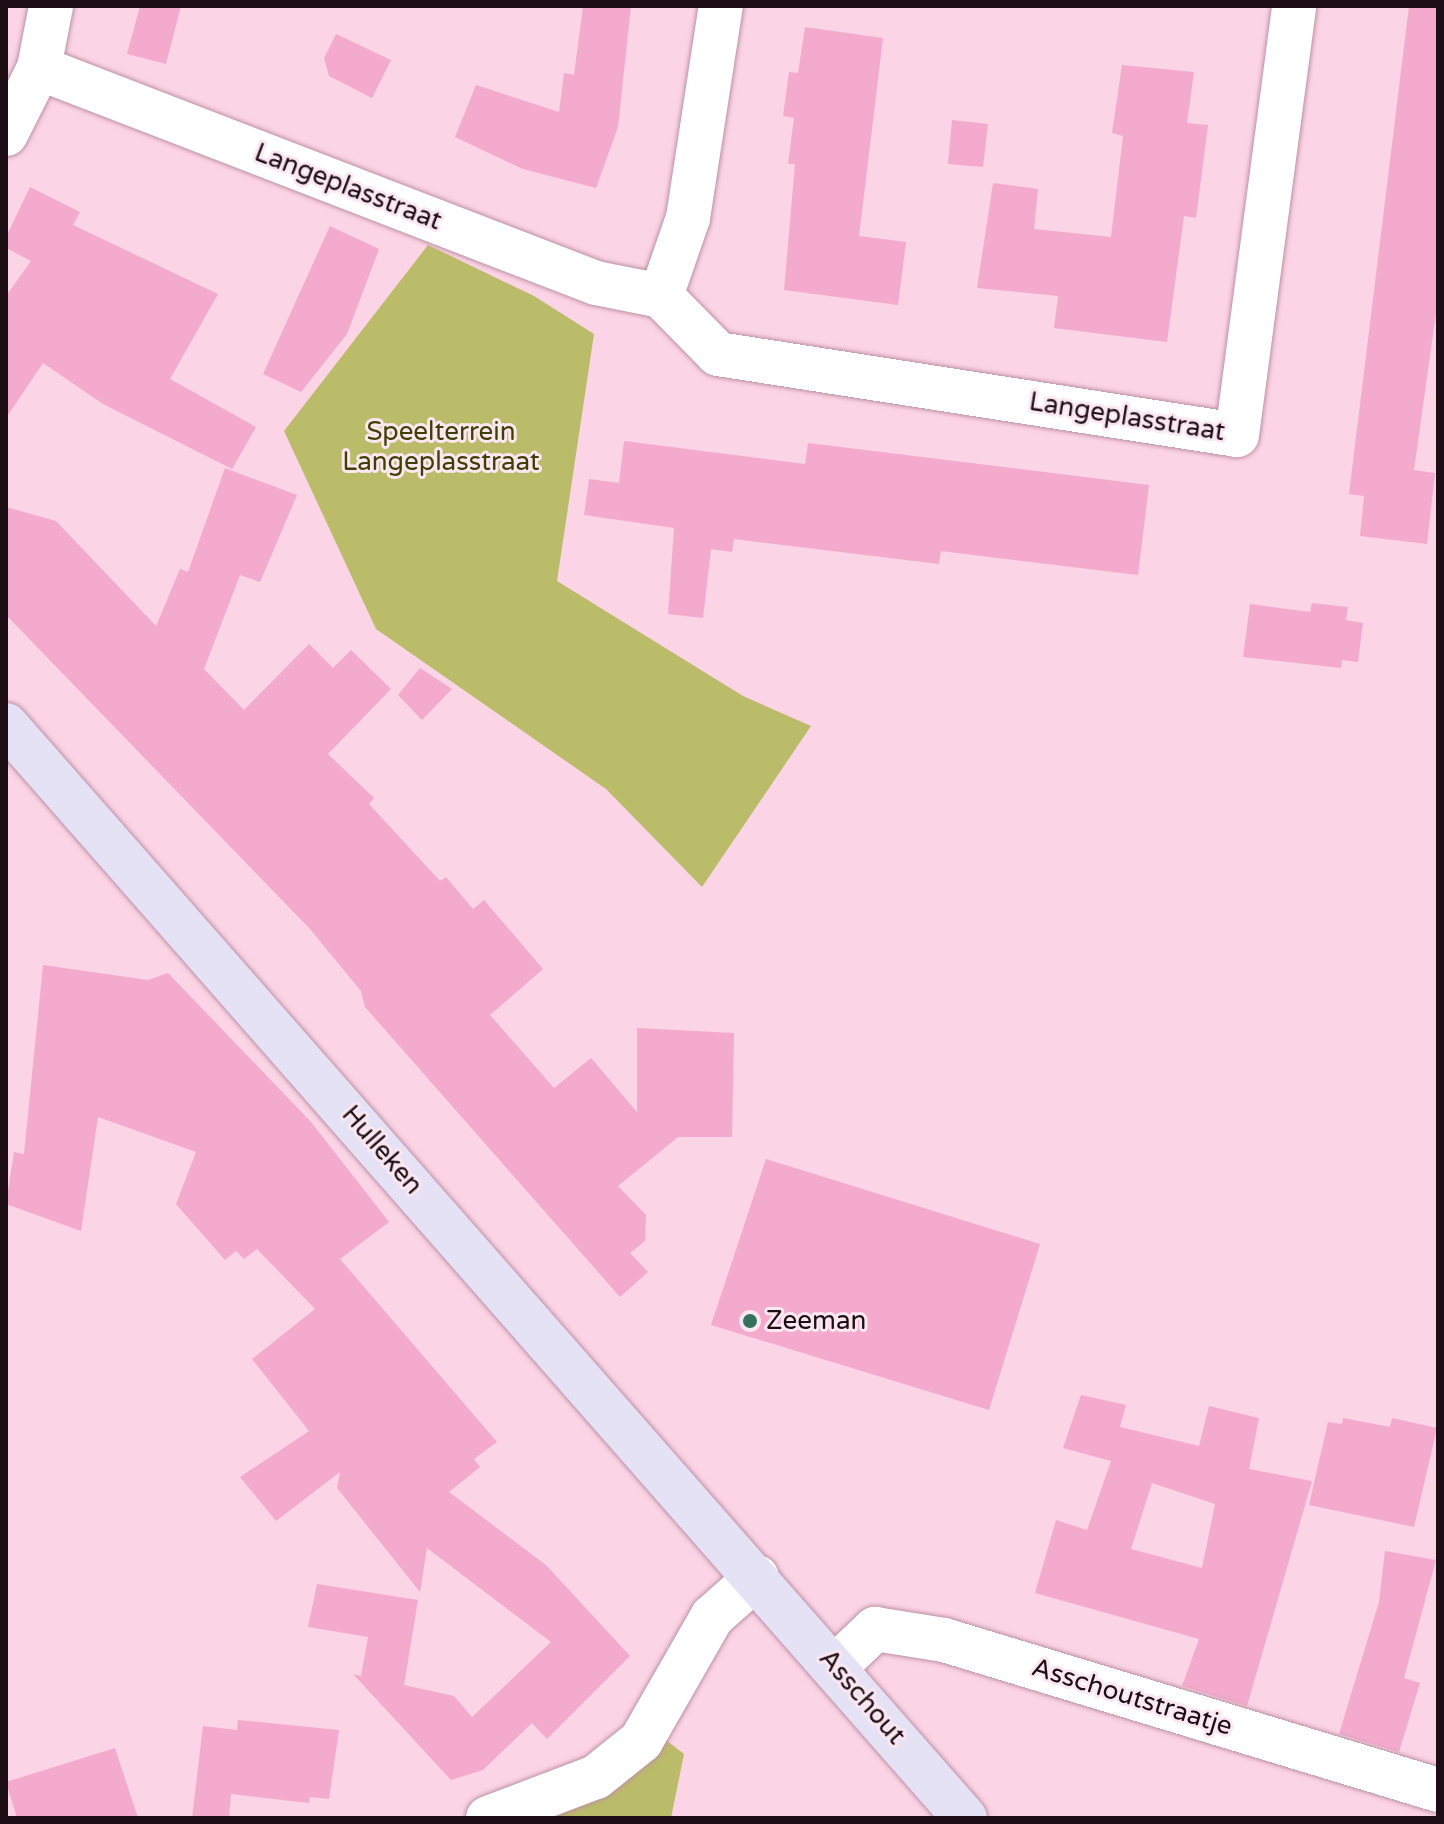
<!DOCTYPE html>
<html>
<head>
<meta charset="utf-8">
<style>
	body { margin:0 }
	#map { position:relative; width:1444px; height:1824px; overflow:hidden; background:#fbd4e5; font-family:"Varela Round",sans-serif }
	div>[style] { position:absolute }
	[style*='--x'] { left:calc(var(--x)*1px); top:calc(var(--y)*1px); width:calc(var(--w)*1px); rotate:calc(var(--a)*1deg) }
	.green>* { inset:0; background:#bbbc69 }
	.building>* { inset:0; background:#f3aacc }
	.roads { filter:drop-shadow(0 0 2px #be91a5) drop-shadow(0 0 2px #be91a5) }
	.street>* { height:44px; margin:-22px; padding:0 22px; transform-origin:22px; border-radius:22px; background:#fff }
	.secondary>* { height:44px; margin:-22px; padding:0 22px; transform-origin:22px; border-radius:22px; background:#e5e2f6 }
	.dots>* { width:22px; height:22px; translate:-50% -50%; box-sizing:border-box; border:4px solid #fbe7f0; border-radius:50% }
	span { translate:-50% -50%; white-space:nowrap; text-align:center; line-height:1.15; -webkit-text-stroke:6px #fbe7f0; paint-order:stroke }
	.street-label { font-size:26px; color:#1d0d15 }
	.park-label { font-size:26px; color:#3f3f02 }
	.poi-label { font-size:26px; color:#1d0d15 }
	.left { translate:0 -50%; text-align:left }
	.frame { position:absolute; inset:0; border:8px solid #1d0d15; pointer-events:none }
</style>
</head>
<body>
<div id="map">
	<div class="green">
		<div style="clip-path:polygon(428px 245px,534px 296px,594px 334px,557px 581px,743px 696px,811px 726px,702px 887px,606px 789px,376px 629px,284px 431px)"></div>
		<div style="clip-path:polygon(666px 1740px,684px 1754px,671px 1818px,542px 1818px,630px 1778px)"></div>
	</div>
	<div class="building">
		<div style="clip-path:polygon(140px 6px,181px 6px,166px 64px,127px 54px)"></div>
		<div style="clip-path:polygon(583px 6px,631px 6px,618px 127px,596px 188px,523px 169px,455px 137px,476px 85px,559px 112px,564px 73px,574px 75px)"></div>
		<div style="clip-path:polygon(1409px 6px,1438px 6px,1438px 299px,1414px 470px,1435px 473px,1427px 544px,1360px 536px,1364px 496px,1349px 494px)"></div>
		<div style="clip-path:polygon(805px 27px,883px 38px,859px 236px,906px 242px,898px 305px,784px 290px,795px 164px,788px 164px,794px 118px,783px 116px,789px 72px,798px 73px)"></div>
		<div style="clip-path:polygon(336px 34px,391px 60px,372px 98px,329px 76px,324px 58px)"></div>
		<div style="clip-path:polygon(1122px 65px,1194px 72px,1187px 123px,1208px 125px,1196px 218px,1184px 216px,1167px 342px,1054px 328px,1058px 296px,977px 288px,993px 183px,1038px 189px,1034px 229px,1111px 237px,1123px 136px,1112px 133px)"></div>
		<div style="clip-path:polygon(952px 120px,988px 124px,983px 167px,948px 164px)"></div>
		<div style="clip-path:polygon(30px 187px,80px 212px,73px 225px,218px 294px,170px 379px,256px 427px,232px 469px,103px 404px,43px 363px,6px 418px,6px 296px,31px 261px,6px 248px,6px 237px)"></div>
		<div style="clip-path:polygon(330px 226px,379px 249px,347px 334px,301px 392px,263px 374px)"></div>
		<div style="clip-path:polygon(624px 441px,805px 464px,808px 443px,1149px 485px,1138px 575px,941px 551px,939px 564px,734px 539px,732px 552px,711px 549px,703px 618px,668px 614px,674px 528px,584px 515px,589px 479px,619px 483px)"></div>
		<div style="clip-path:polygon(225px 468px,297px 495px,260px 582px,240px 575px,204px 669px,244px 710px,309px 644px,333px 668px,351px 650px,391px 689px,328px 754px,374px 798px,369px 804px,440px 881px,446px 877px,473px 909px,484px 900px,543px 969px,490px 1015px,554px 1088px,591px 1058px,637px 1112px,637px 1028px,734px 1033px,732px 1137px,678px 1137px,618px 1186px,646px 1215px,645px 1241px,630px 1253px,648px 1272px,620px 1297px,365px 1007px,361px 991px,310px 929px,6px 615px,6px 507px,56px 521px,156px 626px,180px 569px,188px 572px)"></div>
		<div style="clip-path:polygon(1312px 603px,1348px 607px,1346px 620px,1363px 623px,1358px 662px,1342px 660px,1341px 668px,1243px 657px,1250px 604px,1310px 612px)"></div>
		<div style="clip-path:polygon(420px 668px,452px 689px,422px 720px,398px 695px)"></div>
		<div style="clip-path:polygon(43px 965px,148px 980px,168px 973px,311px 1122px,389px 1222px,340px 1259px,497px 1442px,474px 1459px,480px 1467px,449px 1492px,546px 1565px,630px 1656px,547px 1739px,532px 1723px,483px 1770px,451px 1780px,353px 1674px,361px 1676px,368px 1637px,308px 1627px,317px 1584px,418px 1600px,404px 1685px,454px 1696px,472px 1717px,551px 1642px,427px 1548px,420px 1592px,337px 1488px,340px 1472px,276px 1521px,240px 1477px,309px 1431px,252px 1359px,315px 1309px,257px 1249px,244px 1259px,236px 1251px,225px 1260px,176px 1204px,196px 1152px,98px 1117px,81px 1231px,6px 1204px,14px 1152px,24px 1154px)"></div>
		<div style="clip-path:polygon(766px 1159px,1040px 1244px,989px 1410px,711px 1325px)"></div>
		<div style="clip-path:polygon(evenodd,1081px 1395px,1126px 1405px,1120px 1427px,1199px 1446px,1209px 1406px,1259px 1418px,1249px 1469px,1312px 1481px,1247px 1706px,1182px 1686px,1199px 1639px,1035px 1593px,1056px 1520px,1087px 1530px,1111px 1461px,1063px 1448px,1081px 1395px,1152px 1483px,1215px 1504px,1202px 1568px,1131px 1549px,1152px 1483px)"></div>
		<div style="clip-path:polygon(1343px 1418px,1390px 1427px,1392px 1418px,1437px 1428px,1414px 1527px,1309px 1505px,1328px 1422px,1342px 1424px)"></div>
		<div style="clip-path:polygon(1385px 1551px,1436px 1560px,1404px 1678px,1420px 1683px,1399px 1752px,1339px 1734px,1379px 1602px)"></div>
		<div style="clip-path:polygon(238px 1720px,339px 1730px,329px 1799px,310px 1797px,309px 1803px,231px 1794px,229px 1818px,192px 1818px,203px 1726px,237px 1730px)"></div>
		<div style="clip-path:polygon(115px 1748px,138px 1818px,17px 1818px,6px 1782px)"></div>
	</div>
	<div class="roads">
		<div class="street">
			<div style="--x:39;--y:68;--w:597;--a:21.11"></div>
			<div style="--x:596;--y:283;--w:66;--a:11.3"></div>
			<div style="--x:661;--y:296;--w:81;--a:45.5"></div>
			<div style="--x:718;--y:354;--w:525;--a:8.87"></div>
			<div style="--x:1237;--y:435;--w:433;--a:-82.4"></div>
			<div style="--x:6;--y:134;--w:74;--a:-63.4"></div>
			<div style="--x:39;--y:68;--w:63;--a:-79"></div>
			<div style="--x:661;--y:296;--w:83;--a:-70.9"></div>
			<div style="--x:688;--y:218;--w:215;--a:-81.2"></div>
			<div style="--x:836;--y:1666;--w:54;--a:-43.5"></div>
			<div style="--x:875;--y:1629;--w:70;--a:9.1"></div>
			<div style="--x:944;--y:1640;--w:516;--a:16.89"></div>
			<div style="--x:488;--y:1818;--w:116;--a:-20.8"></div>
			<div style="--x:596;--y:1777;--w:58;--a:-38.7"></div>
			<div style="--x:641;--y:1741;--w:143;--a:-60.2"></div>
			<div style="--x:712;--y:1617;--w:60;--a:-41.6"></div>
		</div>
		<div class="secondary">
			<div style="--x:6;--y:725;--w:1454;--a:48.74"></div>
		</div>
	</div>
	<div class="dots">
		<div style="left:750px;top:1321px;background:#34725e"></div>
	</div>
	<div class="street-label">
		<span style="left:348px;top:187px;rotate:21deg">Langeplasstraat</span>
		<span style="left:1127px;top:417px;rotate:9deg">Langeplasstraat</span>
		<span style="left:382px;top:1150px;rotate:49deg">Hulleken</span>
		<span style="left:862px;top:1697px;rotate:49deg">Asschout</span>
		<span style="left:1132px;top:1697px;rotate:17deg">Asschoutstraatje</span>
	</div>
	<div class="park-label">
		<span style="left:441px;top:447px">Speelterrein<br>Langeplasstraat</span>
	</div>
	<div class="poi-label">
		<span class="left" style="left:766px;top:1321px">Zeeman</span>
	</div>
	<div class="frame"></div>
</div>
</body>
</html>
